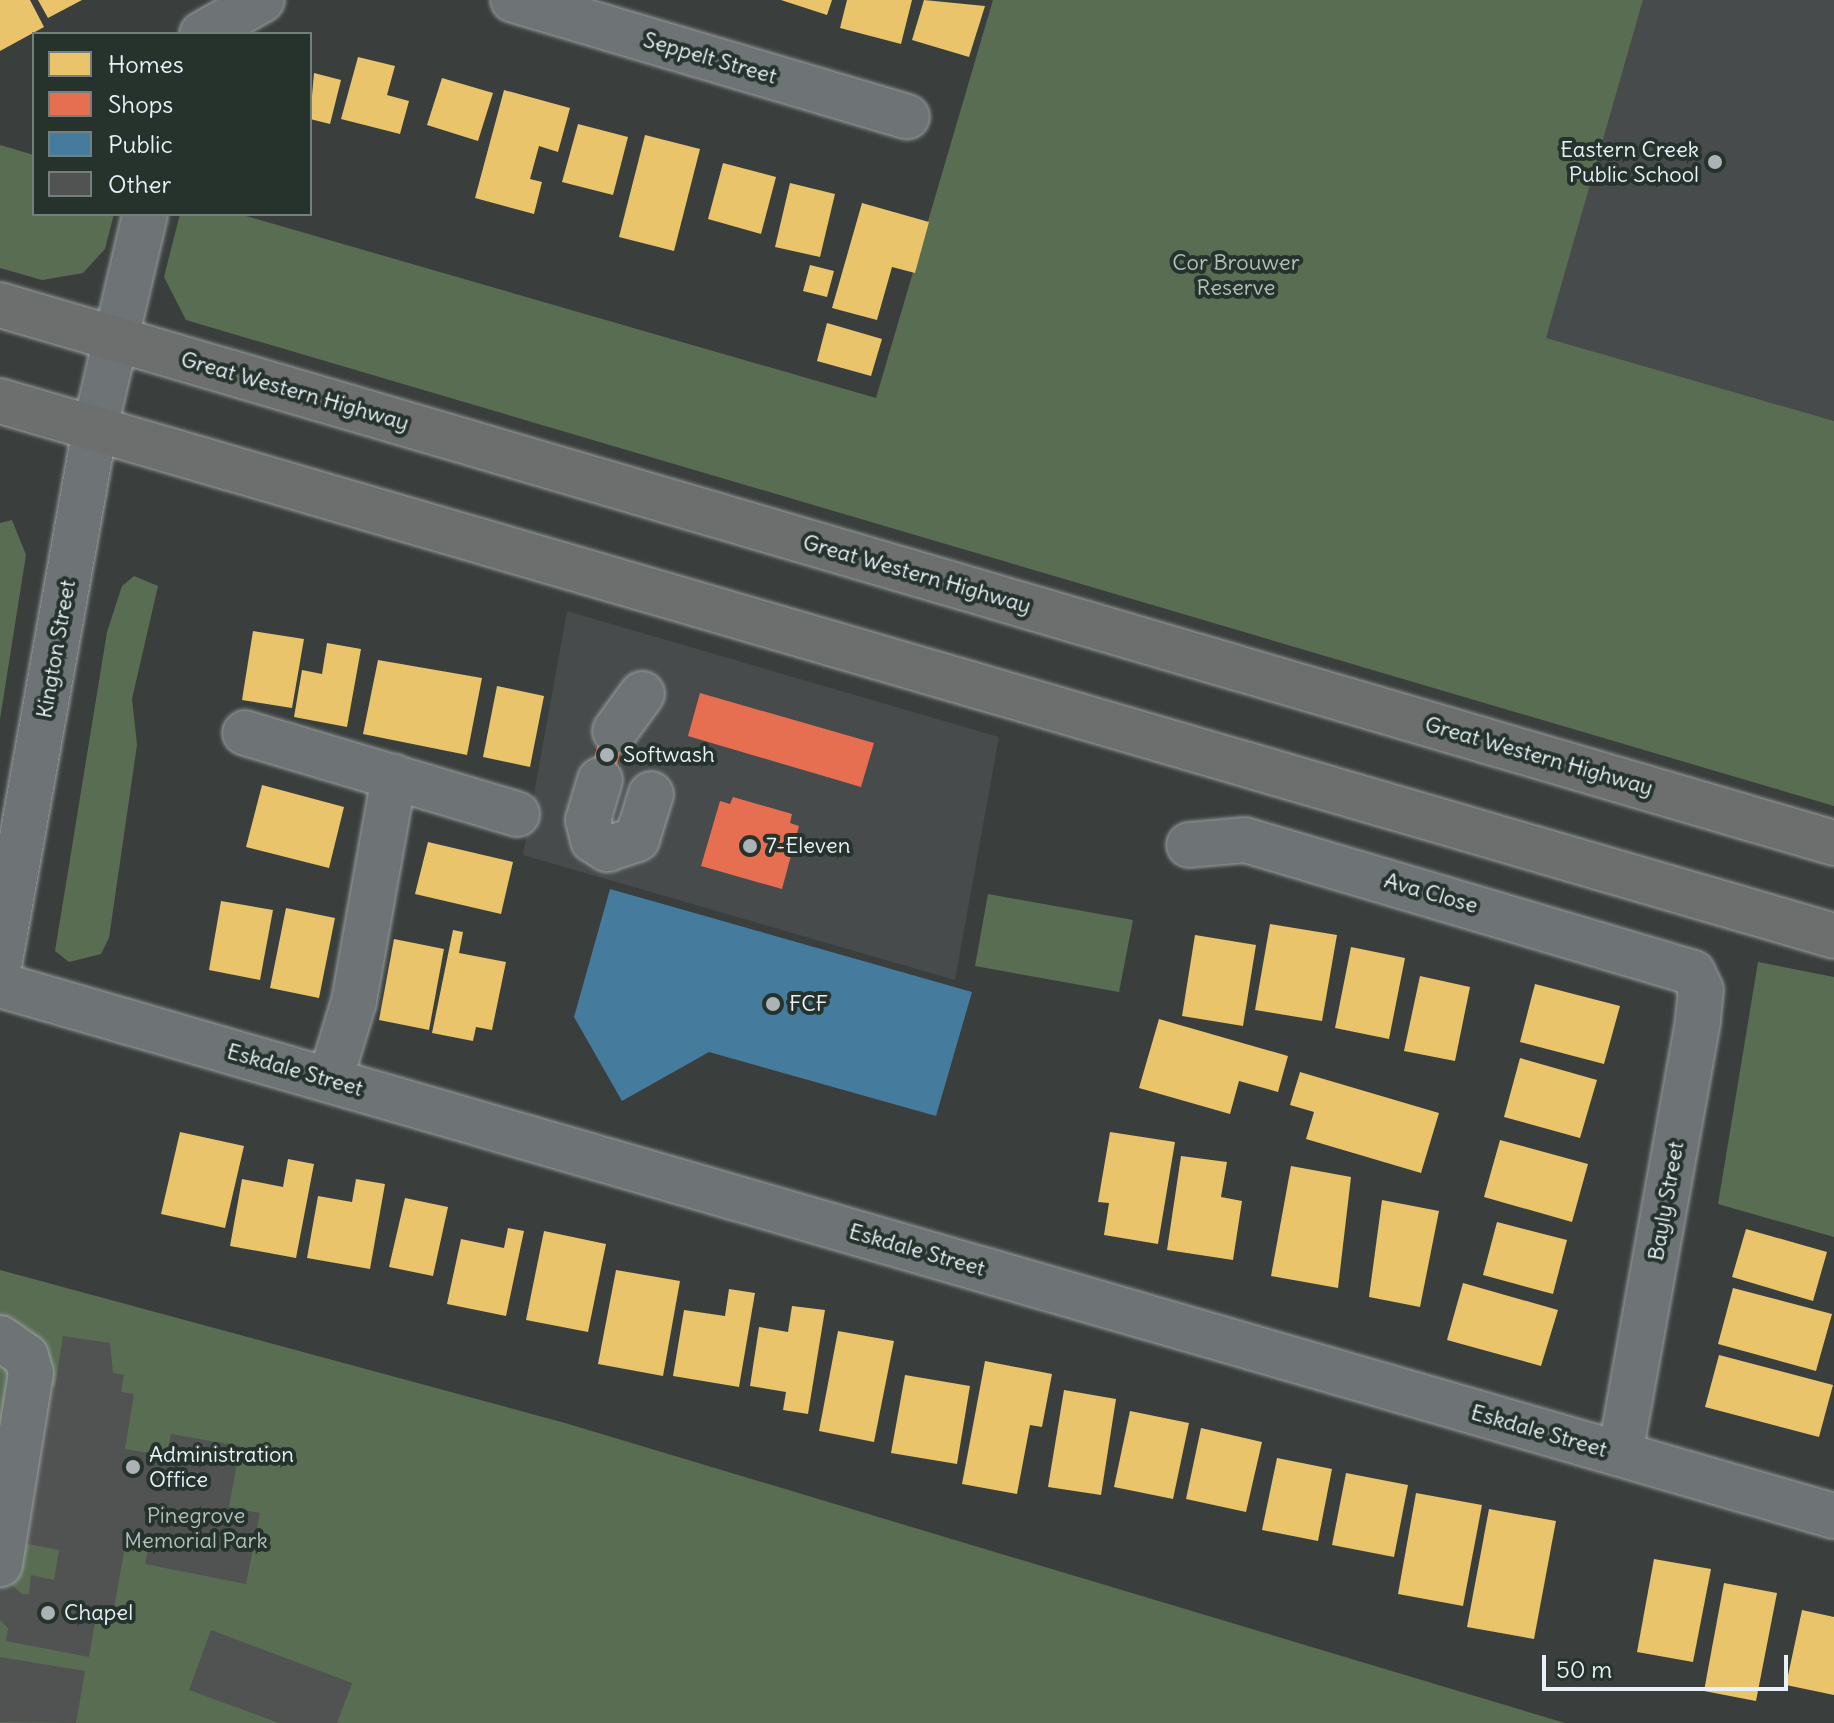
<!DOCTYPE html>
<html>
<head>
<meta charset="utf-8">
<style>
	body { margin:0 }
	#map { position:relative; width:1834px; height:1723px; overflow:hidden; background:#3a3f3d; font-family:Delius,sans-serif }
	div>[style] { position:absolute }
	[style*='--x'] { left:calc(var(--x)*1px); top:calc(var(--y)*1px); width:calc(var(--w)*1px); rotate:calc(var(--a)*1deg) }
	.built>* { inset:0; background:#474b4c }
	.green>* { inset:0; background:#596d53 }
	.homes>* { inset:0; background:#e9c46a }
	.shops>* { inset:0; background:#e76f51 }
	.public>* { inset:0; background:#457b9d }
	.building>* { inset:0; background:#515252 }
	.roads { filter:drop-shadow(0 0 2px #9ca0a1) drop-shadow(0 0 2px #9ca0a1) }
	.minor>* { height:44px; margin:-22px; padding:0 22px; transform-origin:22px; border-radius:22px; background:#6e7475 }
	.highway>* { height:44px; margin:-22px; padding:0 22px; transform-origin:22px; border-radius:22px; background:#6c6f6d }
	.dots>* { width:22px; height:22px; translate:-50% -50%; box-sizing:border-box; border:4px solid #26332d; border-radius:50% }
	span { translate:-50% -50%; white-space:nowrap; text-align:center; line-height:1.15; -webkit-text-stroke:8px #26332d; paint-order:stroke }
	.street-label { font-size:22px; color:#e8f1f8 }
	.poi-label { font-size:22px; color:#e8f1f8 }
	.right { translate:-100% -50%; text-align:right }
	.left { translate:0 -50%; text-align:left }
	.park-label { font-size:22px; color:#b1bfb8 }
	.legend { position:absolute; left:32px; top:32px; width:280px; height:184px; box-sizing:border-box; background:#26332d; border:2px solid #747f7e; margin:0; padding:10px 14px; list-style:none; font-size:24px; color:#e8f1f8 }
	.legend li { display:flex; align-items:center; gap:16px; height:40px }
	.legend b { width:40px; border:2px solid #747f7e }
	.scale { position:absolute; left:1542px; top:1655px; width:246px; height:36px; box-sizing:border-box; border:4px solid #e8f1f8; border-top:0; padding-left:10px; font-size:24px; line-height:28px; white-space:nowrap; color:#e8f1f8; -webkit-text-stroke:6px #26332d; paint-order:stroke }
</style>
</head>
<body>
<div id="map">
	<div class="built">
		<div style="clip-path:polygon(1643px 0,1834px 0,1834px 421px,1545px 339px)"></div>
		<div style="clip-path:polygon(567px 611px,999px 737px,955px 980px,523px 855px)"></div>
	</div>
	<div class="green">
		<div style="clip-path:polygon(993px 0,1643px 0,1546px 338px,1834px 421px,1834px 806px,186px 320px,164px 277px,180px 214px,239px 214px,876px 398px)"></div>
		<div style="clip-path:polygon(0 145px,34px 155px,34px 214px,114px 214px,105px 249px,83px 273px,42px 280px,0 268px)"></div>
		<div style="clip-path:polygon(12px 520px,26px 555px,0 719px,0 523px)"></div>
		<div style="clip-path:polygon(134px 576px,158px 586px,132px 699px,137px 745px,109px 938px,101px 954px,69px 962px,55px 951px,107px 632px,122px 586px)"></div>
		<div style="clip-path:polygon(988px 894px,1133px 920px,1119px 992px,975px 966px)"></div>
		<div style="clip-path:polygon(1758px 962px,1834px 977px,1834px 1237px,1718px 1204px)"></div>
		<div style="clip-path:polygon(0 1270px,565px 1423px,1565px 1723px,0 1723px)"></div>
	</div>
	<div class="homes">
		<div style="clip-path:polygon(0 0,30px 0,44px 27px,0 51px)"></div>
		<div style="clip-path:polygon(38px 0,82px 0,48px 18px)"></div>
		<div style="clip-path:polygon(781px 0,832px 0,827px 15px)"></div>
		<div style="clip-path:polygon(847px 0,912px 0,901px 44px,840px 28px)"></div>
		<div style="clip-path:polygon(924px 0,985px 6px,969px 57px,912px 40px)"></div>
		<div style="clip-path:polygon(358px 57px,395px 66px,387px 95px,409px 101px,400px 134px,341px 119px)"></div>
		<div style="clip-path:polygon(314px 73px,341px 80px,330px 124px,310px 119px)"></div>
		<div style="clip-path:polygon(442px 78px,493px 93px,478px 141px,427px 125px)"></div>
		<div style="clip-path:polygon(504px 90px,570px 108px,558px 152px,539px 146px,530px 179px,542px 182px,534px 214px,475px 198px)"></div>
		<div style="clip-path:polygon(578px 124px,628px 137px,613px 195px,562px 182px)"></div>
		<div style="clip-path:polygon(645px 135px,700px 149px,674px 251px,619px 237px)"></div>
		<div style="clip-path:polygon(723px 163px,776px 177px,761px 234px,708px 219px)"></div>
		<div style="clip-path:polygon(790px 183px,835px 194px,820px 257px,775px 247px)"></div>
		<div style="clip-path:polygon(862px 203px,929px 222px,915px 273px,892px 267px,877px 320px,832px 308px)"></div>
		<div style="clip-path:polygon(810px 265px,834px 271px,827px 297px,803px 291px)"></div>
		<div style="clip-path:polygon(827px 323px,882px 339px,871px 376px,817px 361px)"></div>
		<div style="clip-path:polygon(253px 631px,304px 639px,292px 708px,242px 700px)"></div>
		<div style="clip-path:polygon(327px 643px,361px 649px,347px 727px,294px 717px,302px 670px,322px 674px)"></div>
		<div style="clip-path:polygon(378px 660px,482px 678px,467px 755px,363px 734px)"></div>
		<div style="clip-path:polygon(497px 686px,544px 696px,530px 767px,483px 757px)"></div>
		<div style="clip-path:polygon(262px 785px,344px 807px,329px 868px,246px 847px)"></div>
		<div style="clip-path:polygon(428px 842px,513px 862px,501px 914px,415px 894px)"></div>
		<div style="clip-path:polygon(221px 901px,273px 910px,260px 980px,209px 970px)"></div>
		<div style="clip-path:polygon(286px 908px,335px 918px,319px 998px,270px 988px)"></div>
		<div style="clip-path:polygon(1270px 924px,1337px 935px,1322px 1021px,1255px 1010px)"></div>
		<div style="clip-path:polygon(453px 930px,463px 932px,459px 953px,506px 962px,492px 1030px,476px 1027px,473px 1041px,432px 1033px)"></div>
		<div style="clip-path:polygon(1195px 935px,1256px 945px,1243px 1026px,1182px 1016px)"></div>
		<div style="clip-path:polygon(394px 939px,444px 949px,429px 1030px,379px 1020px)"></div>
		<div style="clip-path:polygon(1351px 947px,1405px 958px,1389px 1039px,1335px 1028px)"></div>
		<div style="clip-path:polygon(1420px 976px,1470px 987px,1455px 1061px,1404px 1051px)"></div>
		<div style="clip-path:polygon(1535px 984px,1620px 1006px,1604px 1064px,1520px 1042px)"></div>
		<div style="clip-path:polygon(1159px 1019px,1288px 1056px,1278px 1092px,1239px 1081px,1230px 1114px,1139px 1088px)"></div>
		<div style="clip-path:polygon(1520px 1058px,1597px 1080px,1580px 1138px,1504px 1117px)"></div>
		<div style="clip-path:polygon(1300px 1072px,1439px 1113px,1421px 1173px,1306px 1139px,1314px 1112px,1290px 1105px)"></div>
		<div style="clip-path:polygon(180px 1132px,244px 1146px,225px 1228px,161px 1214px)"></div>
		<div style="clip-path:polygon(1110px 1132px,1175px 1142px,1158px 1244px,1104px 1235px,1109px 1203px,1098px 1202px)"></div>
		<div style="clip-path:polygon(1500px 1140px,1588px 1164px,1572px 1222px,1484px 1197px)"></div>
		<div style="clip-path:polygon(1181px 1156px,1227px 1162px,1221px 1197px,1242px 1201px,1233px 1260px,1167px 1250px)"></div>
		<div style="clip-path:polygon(288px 1159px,314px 1164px,296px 1258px,230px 1246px,242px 1179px,283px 1187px)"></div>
		<div style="clip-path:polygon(1291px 1166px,1351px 1177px,1338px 1288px,1271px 1276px)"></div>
		<div style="clip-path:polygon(356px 1179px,385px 1184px,370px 1269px,307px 1258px,318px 1196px,352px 1202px)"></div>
		<div style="clip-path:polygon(405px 1198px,448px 1207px,433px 1276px,389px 1267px)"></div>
		<div style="clip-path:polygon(1382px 1200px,1439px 1211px,1420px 1307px,1369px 1297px)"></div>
		<div style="clip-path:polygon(1497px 1222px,1567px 1240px,1553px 1294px,1483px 1275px)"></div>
		<div style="clip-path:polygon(508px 1228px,524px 1231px,506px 1316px,447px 1304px,461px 1239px,504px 1248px)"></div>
		<div style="clip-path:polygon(1746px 1229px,1827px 1252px,1813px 1301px,1732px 1277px)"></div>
		<div style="clip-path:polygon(544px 1231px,606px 1244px,588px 1332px,526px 1320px)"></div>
		<div style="clip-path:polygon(616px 1270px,680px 1281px,663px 1376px,598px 1364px)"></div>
		<div style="clip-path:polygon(1463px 1283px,1558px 1310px,1541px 1366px,1447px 1340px)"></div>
		<div style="clip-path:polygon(1733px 1288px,1832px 1314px,1816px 1371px,1718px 1344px)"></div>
		<div style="clip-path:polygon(729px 1289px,755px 1293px,739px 1387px,673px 1376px,684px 1310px,725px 1316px)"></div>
		<div style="clip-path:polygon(792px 1306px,825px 1310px,808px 1414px,783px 1410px,786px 1392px,750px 1386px,759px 1327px,788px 1332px)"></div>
		<div style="clip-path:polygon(838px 1331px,894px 1341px,874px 1442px,819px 1431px)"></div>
		<div style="clip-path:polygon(1719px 1355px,1833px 1385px,1819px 1437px,1705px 1407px)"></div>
		<div style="clip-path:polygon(985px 1361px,1052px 1374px,1042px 1427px,1030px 1425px,1017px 1494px,962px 1484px)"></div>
		<div style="clip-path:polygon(905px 1375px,970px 1386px,957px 1464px,891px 1453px)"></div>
		<div style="clip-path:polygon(1064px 1390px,1116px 1399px,1101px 1495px,1048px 1487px)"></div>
		<div style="clip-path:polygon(1130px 1411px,1189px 1423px,1173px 1499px,1114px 1487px)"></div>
		<div style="clip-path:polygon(1201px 1428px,1262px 1442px,1246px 1512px,1186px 1499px)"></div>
		<div style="clip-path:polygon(1277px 1458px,1332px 1469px,1318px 1541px,1262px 1530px)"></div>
		<div style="clip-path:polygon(1346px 1473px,1408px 1485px,1394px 1557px,1332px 1545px)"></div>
		<div style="clip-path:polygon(1416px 1493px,1482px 1505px,1463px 1606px,1398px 1594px)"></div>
		<div style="clip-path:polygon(1489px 1509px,1556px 1521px,1534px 1639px,1467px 1627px)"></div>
		<div style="clip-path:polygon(1654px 1559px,1711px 1569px,1693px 1662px,1637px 1652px)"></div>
		<div style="clip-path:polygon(1724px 1583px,1777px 1593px,1756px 1701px,1704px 1691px)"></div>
		<div style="clip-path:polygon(1802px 1610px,1834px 1617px,1834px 1695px,1786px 1685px)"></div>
	</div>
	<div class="shops">
		<div style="clip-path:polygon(700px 693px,874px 743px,861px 787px,688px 736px)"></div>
		<div style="clip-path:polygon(603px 728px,625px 734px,612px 783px,588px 777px)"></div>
		<div style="clip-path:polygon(733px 797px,792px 814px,790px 823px,799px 826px,782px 889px,701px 866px,720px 801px,730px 804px)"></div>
	</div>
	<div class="public">
		<div style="clip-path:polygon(610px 889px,972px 992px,936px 1116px,709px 1052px,622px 1101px,574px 1017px)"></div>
	</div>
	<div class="building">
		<div style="clip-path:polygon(63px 1336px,110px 1343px,113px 1373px,124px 1375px,121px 1392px,134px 1394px,125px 1449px,167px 1456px,171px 1434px,240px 1446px,229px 1507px,260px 1513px,246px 1584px,145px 1564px,151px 1534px,128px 1530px,114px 1608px,98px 1605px,89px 1657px,6px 1641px,8px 1628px,0 1620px,0 1575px,22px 1594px,29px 1594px,31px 1575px,54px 1580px,59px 1550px,17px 1542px,46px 1385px,55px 1387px)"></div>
		<div style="clip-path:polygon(211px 1630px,352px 1683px,337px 1723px,279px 1723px,189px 1690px)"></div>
		<div style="clip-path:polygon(0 1657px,85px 1671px,76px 1723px,0 1722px)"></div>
	</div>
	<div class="roads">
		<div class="minor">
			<div style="--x:513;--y:0;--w:411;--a:16.5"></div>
			<div style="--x:202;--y:34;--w:69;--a:-29.5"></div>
			<div style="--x:615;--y:731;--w:46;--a:-53.9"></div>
			<div style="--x:245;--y:733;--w:284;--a:16.6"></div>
			<div style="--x:600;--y:780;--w:42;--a:106.7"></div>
			<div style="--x:588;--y:820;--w:21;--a:76"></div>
			<div style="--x:593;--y:840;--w:17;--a:33"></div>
			<div style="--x:607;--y:849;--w:32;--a:-18"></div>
			<div style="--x:637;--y:839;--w:47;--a:-72.7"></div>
			<div style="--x:1189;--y:845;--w:56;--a:-5.1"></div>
			<div style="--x:1245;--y:840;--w:467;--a:16.5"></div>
			<div style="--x:1693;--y:973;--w:19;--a:65"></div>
			<div style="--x:1701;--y:990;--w:31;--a:96"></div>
			<div style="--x:1698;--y:1021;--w:440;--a:100.2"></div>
			<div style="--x:0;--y:961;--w:541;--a:-79.89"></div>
			<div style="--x:95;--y:428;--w:220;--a:-76.8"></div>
			<div style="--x:0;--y:985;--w:1909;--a:16.15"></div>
			<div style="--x:330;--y:1080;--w:83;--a:-73.1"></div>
			<div style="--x:354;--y:1001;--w:228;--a:-79.9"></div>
			<div style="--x:0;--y:1338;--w:32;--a:35"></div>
			<div style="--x:26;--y:1356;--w:18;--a:74"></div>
			<div style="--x:31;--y:1373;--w:194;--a:99.2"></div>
		</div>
		<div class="highway">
			<div style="--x:0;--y:305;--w:1911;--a:16.35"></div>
			<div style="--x:0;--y:401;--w:1910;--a:16.26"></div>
		</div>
	</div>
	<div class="dots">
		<div style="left:1715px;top:162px;background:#abb3b7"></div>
		<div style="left:607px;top:755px;background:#abb3b7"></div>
		<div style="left:750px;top:846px;background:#abb3b7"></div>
		<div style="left:773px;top:1004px;background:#abb3b7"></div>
		<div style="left:133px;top:1467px;background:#abb3b7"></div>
		<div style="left:48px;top:1613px;background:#abb3b7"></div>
	</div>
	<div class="street-label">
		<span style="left:710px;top:58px;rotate:16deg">Seppelt Street</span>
		<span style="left:295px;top:391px;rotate:16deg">Great Western Highway</span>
		<span style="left:917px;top:574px;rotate:16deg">Great Western Highway</span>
		<span style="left:56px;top:649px;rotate:-80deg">Kington Street</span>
		<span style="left:1539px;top:756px;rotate:16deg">Great Western Highway</span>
		<span style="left:1431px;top:893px;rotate:16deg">Ava Close</span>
		<span style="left:295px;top:1070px;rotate:16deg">Eskdale Street</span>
		<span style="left:1666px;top:1201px;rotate:-80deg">Bayly Street</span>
		<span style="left:917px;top:1250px;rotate:16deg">Eskdale Street</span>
		<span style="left:1539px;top:1431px;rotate:16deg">Eskdale Street</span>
	</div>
	<div class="poi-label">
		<span class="right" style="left:1699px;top:162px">Eastern Creek<br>Public School</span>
		<span class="left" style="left:623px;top:755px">Softwash</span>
		<span class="left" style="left:766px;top:846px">7-Eleven</span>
		<span class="left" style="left:789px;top:1004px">FCF</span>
		<span class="left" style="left:149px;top:1467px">Administration<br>Office</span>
		<span class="left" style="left:64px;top:1613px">Chapel</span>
	</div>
	<div class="park-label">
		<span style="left:1236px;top:275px">Cor Brouwer<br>Reserve</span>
		<span style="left:196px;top:1528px">Pinegrove<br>Memorial Park</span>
	</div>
	<ul class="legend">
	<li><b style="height:22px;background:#e9c46a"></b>Homes</li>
	<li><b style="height:22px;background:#e76f51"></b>Shops</li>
	<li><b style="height:22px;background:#457b9d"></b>Public</li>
	<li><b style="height:22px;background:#515252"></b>Other</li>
	</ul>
	<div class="scale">50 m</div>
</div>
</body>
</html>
